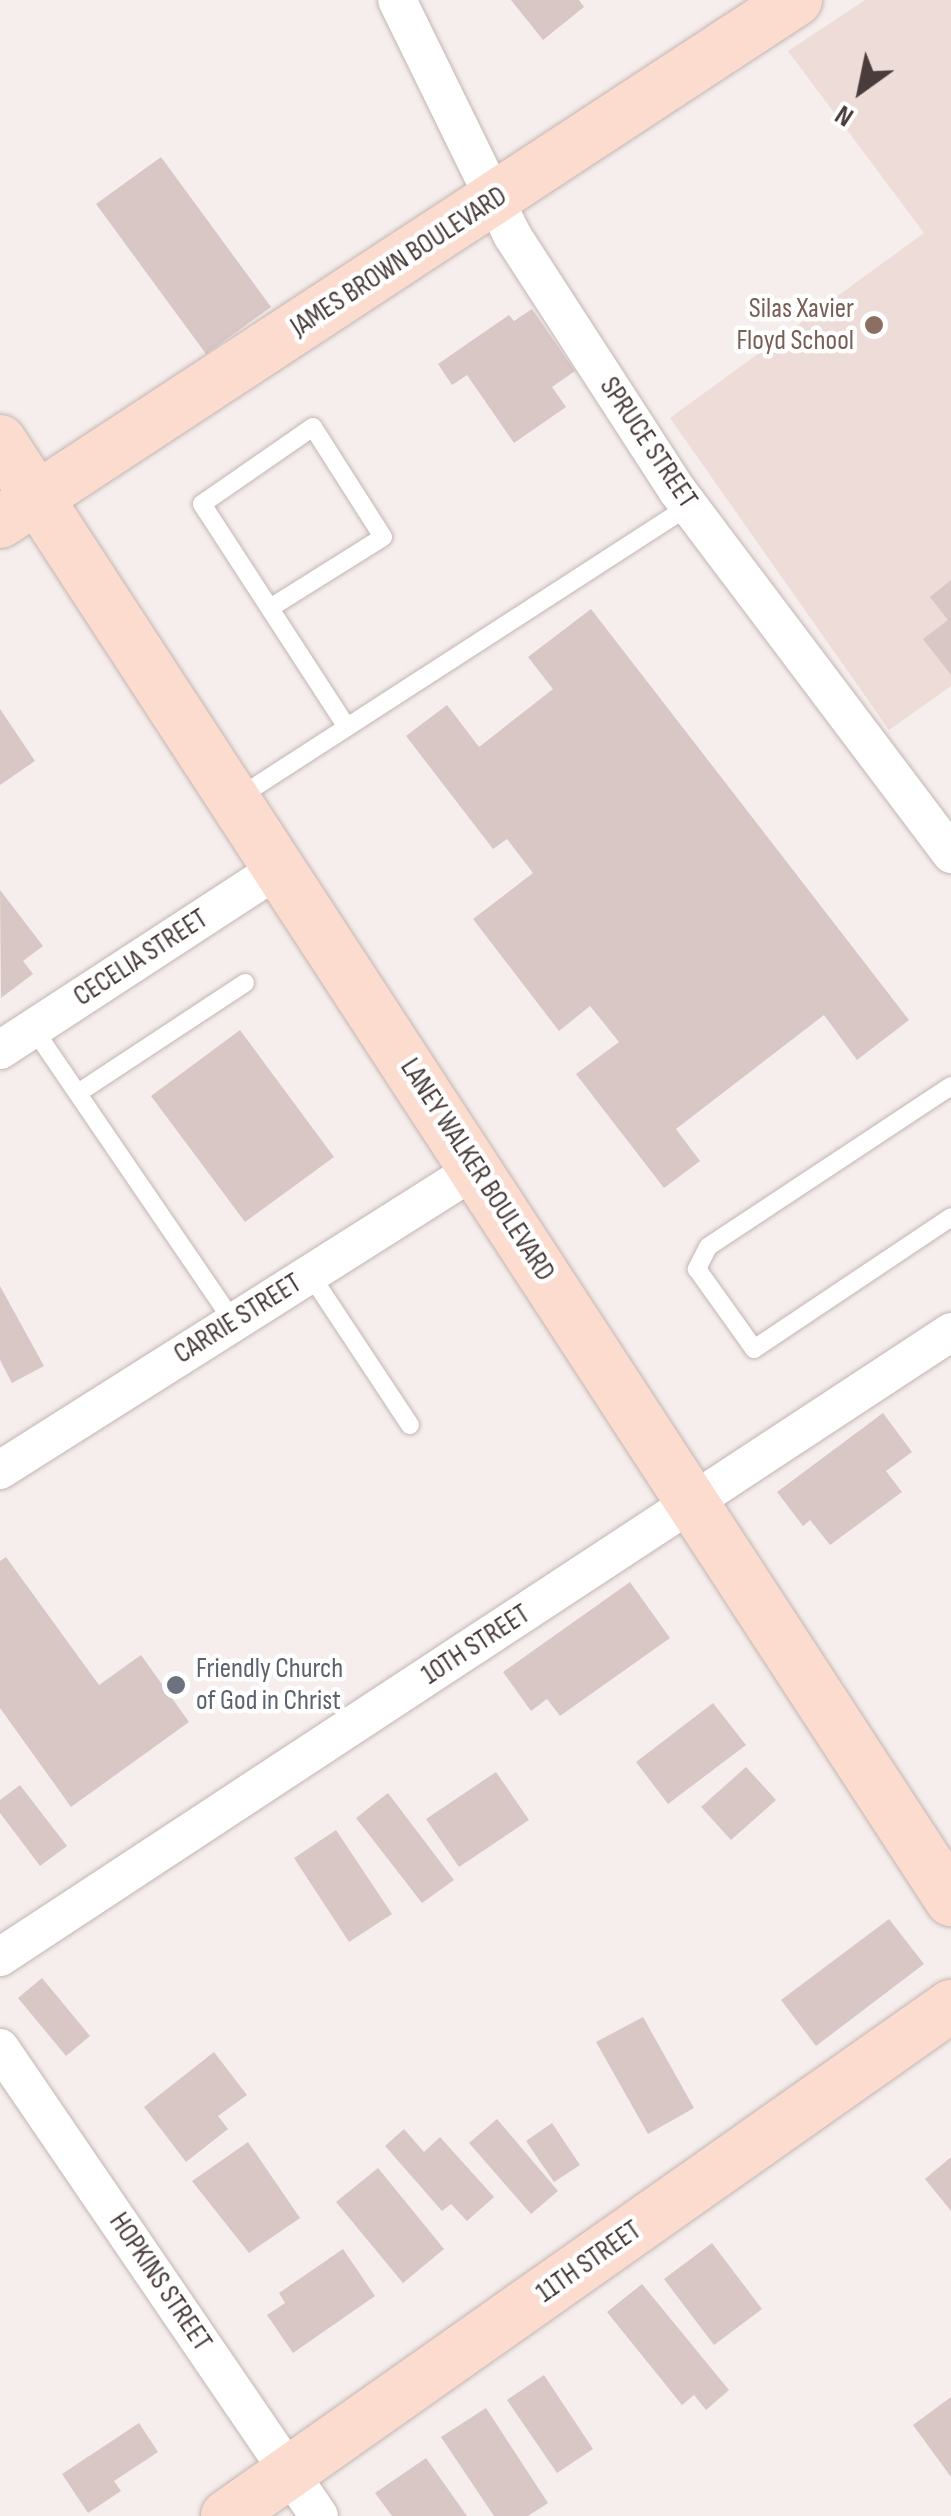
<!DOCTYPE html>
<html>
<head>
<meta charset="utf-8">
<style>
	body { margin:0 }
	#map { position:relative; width:951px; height:2516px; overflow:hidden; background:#f5eeec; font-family:"Sofia Sans Condensed",sans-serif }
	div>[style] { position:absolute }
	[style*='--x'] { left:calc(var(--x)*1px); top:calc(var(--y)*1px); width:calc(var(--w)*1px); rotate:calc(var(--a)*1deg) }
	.education>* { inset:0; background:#eddcd7 }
	.building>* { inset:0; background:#d9c7c5 }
	.roads { filter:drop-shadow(0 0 2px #c3b5b2) drop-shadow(0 0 2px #c3b5b2) }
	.lane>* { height:18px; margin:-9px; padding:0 9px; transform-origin:9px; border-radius:9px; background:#fff }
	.street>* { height:38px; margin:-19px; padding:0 19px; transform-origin:19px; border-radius:19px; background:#fff }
	.secondary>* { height:52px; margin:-26px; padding:0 26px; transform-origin:26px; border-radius:26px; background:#fcdccf }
	.dots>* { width:28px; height:28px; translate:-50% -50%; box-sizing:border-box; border:5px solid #fff; border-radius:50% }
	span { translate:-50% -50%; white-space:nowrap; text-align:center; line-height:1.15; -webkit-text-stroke:9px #fff; paint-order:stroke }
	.street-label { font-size:28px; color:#493c3a }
	.education-label { font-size:28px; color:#785e54 }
	.right { translate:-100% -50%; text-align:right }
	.worship-label { font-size:28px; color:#5b616d }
	.left { translate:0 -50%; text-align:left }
	.north { position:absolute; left:811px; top:40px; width:100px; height:100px; -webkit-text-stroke:8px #fff; paint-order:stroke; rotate:213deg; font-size:28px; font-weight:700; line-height:40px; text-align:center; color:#493c3a }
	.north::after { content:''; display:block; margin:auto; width:35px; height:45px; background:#493c3a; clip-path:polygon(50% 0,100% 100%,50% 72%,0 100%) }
</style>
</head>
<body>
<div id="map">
	<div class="education">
		<div style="clip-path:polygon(865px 0,951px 0,951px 686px,889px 730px,670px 418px,924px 233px,788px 51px)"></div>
	</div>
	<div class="building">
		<div style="clip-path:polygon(511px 0,579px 0,584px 7px,543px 40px)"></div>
		<div style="clip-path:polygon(161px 157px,271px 307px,206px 354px,96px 204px)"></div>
		<div style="clip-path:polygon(532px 309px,575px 371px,552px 387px,566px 407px,514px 443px,467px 375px,452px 385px,438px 364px,509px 315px,514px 321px)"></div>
		<div style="clip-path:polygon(951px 580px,951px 675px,923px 639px,948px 620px,930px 597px)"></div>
		<div style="clip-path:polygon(591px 609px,909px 1020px,857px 1060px,824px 1015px,676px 1129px,700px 1161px,664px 1188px,576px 1074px,619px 1042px,590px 1006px,559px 1031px,473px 919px,533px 873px,507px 839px,493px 849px,406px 736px,447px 705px,479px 747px,553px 689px,528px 657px)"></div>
		<div style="clip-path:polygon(0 709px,35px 761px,0 785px)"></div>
		<div style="clip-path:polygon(0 890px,43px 946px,23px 961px,33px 974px,1px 998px)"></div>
		<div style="clip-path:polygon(240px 1030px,334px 1157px,245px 1222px,151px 1096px)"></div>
		<div style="clip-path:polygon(0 1286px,44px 1366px,12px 1383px,0 1360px)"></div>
		<div style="clip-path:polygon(883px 1413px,912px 1452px,886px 1471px,902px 1492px,830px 1545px,810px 1520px,803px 1526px,777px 1492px)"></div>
		<div style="clip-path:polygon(6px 1557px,99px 1685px,141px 1655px,189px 1722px,71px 1807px,0 1708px,0 1561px)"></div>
		<div style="clip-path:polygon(630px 1582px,670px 1638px,560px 1716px,547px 1699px,531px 1711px,503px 1672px)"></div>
		<div style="clip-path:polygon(713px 1703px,746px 1745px,668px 1804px,636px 1762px)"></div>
		<div style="clip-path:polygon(746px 1767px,776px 1800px,731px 1840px,701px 1807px)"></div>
		<div style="clip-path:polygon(496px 1772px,529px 1820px,459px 1867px,426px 1819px)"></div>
		<div style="clip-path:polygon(20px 1785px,67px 1846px,40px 1866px,0 1813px,0 1800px)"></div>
		<div style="clip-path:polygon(388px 1793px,454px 1880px,422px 1903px,356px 1818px)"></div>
		<div style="clip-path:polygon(336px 1830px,392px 1914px,349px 1942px,294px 1858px)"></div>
		<div style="clip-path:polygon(889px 1919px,924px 1964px,816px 2046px,781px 2000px)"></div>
		<div style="clip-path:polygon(42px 1978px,90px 2036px,66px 2056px,18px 1998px)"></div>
		<div style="clip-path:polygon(643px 2017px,694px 2108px,648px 2134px,596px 2042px)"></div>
		<div style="clip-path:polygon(214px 2052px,247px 2095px,218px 2116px,228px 2129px,186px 2162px,144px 2107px)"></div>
		<div style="clip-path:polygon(497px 2119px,558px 2191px,531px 2214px,469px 2143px)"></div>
		<div style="clip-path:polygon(552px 2123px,580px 2165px,554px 2182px,526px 2141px)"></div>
		<div style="clip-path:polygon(404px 2129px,424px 2152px,440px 2137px,494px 2197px,467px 2221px,451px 2204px,442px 2211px,385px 2146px)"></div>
		<div style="clip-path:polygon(248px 2142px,300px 2218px,249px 2253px,192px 2181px)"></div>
		<div style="clip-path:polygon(951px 2157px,951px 2211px,925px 2179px)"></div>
		<div style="clip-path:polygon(378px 2168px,444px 2249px,403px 2283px,336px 2202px)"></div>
		<div style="clip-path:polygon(712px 2243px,762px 2309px,714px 2345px,664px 2279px)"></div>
		<div style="clip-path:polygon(343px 2249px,375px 2296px,293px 2353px,267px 2315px,285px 2303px,279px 2293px)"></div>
		<div style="clip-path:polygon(642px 2284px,729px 2390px,706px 2410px,694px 2395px,682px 2405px,607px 2312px)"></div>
		<div style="clip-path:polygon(544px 2375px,593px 2449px,557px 2473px,507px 2400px)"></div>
		<div style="clip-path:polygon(951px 2397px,951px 2477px,913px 2425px)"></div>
		<div style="clip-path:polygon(486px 2408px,548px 2503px,528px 2516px,494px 2516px,441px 2437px)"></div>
		<div style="clip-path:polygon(139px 2423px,158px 2452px,114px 2481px,121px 2491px,88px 2513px,62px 2474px)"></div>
		<div style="clip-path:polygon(426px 2458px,467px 2516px,392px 2516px,375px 2493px)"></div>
	</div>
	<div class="roads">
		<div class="lane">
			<div style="--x:270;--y:608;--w:133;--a:-32.1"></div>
			<div style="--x:383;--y:537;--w:130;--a:-122.5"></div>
			<div style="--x:313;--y:427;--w:135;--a:145.3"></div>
			<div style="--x:202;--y:504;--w:266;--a:57"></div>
			<div style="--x:236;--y:799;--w:539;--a:-32.89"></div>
			<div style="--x:33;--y:1028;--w:355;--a:55.7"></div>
			<div style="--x:951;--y:1086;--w:291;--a:146.5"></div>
			<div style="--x:708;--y:1247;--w:25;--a:117"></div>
			<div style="--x:697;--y:1269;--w:98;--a:54.5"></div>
			<div style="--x:754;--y:1349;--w:237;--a:-33.8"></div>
			<div style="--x:78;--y:1093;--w:200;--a:-33.4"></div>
			<div style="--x:310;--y:1274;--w:181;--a:56.5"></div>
		</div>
		<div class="street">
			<div style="--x:397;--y:0;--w:262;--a:63.9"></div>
			<div style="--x:512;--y:235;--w:304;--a:57.1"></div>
			<div style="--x:677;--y:490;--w:456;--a:53"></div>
			<div style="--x:0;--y:1050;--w:335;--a:-33.1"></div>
			<div style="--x:0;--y:1470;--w:563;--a:-32.31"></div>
			<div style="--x:0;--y:1957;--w:1138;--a:-33.31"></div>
			<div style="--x:0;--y:2048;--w:566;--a:55.72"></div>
		</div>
		<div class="secondary">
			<div style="--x:0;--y:441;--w:1742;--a:56.9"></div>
			<div style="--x:0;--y:522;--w:952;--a:-33.26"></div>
			<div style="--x:227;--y:2516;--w:886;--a:-35.16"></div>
		</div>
	</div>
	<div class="dots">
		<div style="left:874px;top:325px;background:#8d6e63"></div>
		<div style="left:176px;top:1685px;background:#6b7280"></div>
	</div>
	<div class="street-label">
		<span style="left:399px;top:262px;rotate:-33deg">JAMES BROWN BOULEVARD</span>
		<span style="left:648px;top:443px;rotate:56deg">SPRUCE STREET</span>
		<span style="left:141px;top:958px;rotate:-33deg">CECELIA STREET</span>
		<span style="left:477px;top:1170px;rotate:57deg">LANEY WALKER BOULEVARD</span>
		<span style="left:238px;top:1319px;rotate:-32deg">CARRIE STREET</span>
		<span style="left:476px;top:1645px;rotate:-33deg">10TH STREET</span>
		<span style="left:589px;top:2262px;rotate:-35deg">11TH STREET</span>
		<span style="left:160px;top:2282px;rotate:56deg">HOPKINS STREET</span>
	</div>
	<div class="education-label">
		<span class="right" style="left:854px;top:325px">Silas Xavier<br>Floyd School</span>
	</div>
	<div class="worship-label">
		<span class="left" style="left:196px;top:1685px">Friendly Church<br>of God in Christ</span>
	</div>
	<div class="north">N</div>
</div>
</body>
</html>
